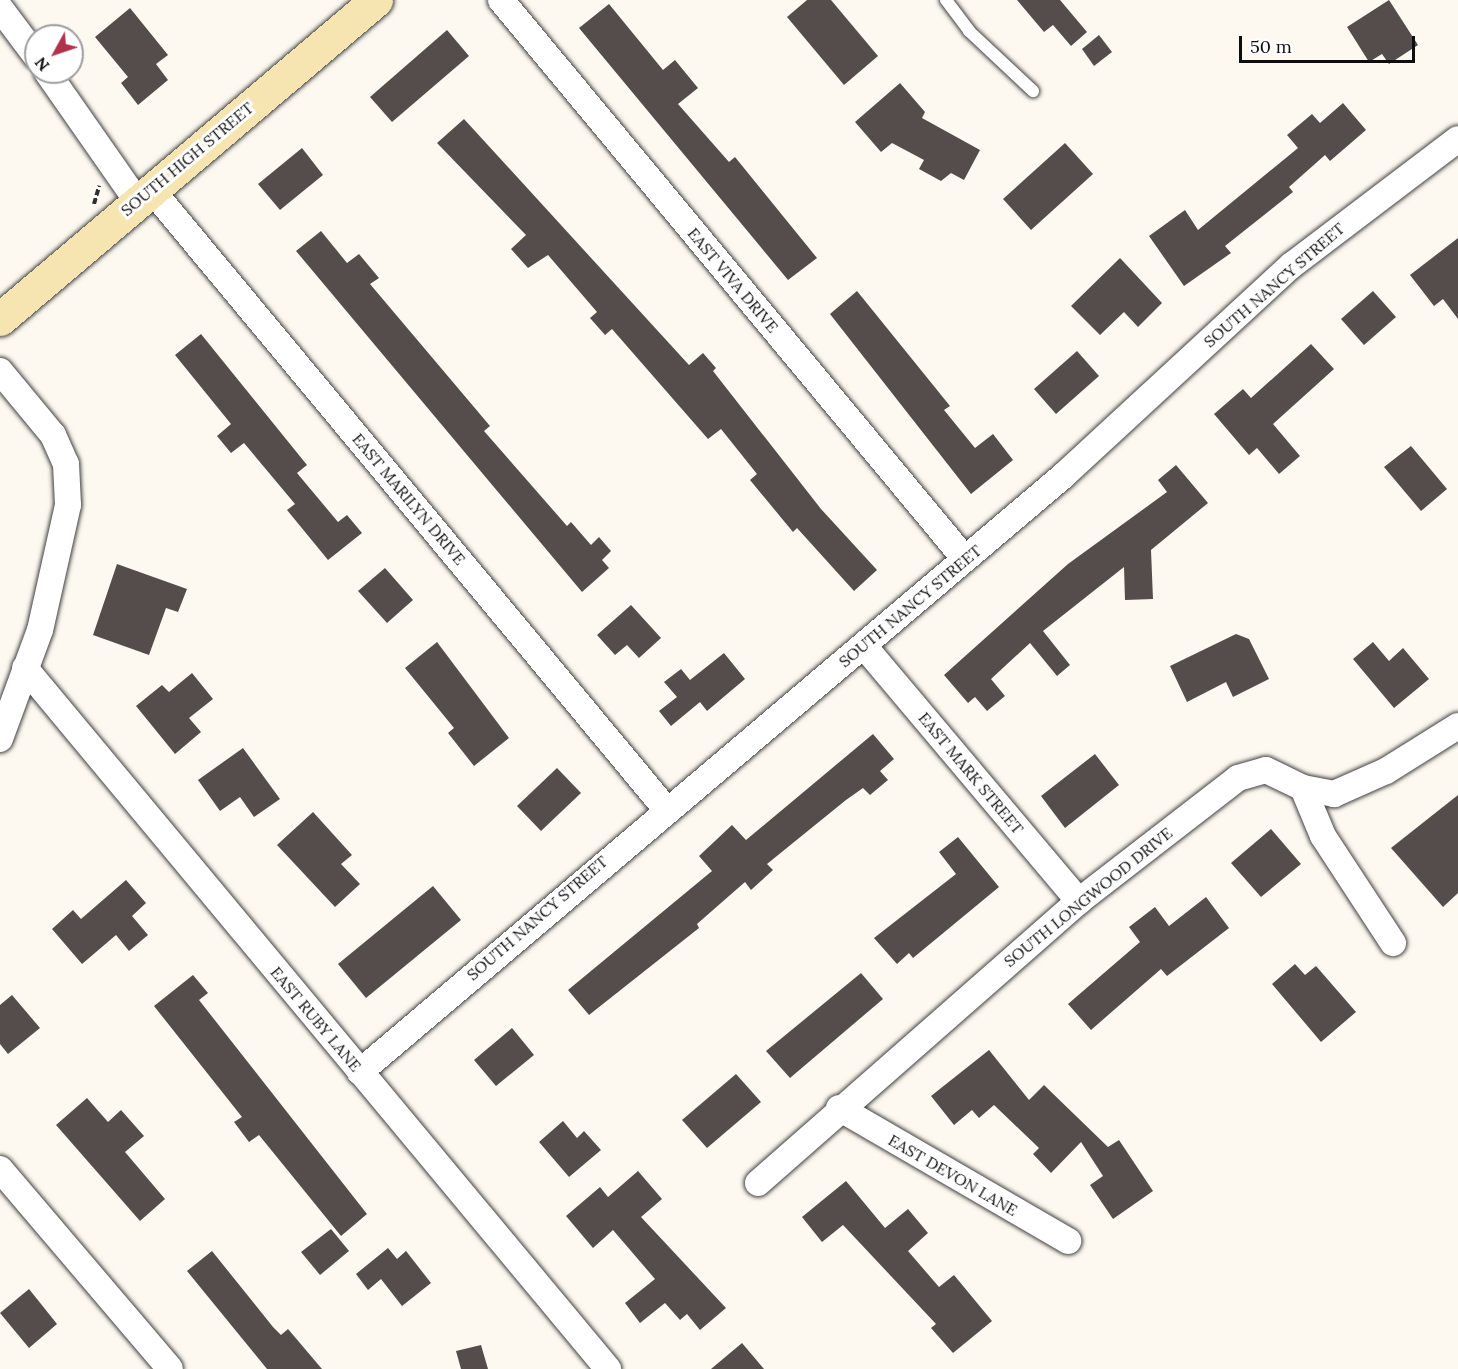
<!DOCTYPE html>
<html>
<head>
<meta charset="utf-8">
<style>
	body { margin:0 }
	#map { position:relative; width:1458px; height:1369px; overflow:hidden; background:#fdf9f0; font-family:Lora,serif }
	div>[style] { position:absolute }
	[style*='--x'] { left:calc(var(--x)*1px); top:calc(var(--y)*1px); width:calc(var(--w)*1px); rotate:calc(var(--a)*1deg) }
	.building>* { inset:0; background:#554d4b }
	.path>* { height:4px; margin-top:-2px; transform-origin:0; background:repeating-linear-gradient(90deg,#303030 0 6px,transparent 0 9px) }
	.roads { filter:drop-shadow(0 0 2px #414141) drop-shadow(0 0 2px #414141) }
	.lane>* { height:12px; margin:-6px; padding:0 6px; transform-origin:6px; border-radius:6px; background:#fff }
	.street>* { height:26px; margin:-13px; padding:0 13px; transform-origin:13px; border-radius:13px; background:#fff }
	.secondary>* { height:33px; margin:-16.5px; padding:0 16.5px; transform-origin:16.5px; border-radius:16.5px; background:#f7e5b1 }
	span { translate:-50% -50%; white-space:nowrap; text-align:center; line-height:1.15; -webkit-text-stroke:6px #fff; paint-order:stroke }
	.street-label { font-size:16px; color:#0e0e0e }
	.north { position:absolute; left:24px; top:24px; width:60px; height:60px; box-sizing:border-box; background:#fff; border:2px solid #9f9f9f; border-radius:50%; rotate:230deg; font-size:16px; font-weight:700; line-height:24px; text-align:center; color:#0e0e0e }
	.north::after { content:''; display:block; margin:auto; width:21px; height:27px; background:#b0334c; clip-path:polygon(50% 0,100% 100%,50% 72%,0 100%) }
	.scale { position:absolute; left:1239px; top:36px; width:176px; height:27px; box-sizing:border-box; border:3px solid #0e0e0e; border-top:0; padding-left:8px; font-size:18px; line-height:21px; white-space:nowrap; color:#0e0e0e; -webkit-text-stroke:4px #fff; paint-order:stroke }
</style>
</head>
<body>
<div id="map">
	<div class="building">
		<div style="clip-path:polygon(807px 0,831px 0,878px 56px,844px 85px,787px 17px)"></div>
		<div style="clip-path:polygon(1017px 0,1060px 0,1087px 32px,1071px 46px,1053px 25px,1044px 32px)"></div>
		<div style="clip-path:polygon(1389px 0,1418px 45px,1389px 64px,1382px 54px,1369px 62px,1347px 27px)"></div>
		<div style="clip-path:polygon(609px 4px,663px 70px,675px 60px,698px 88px,678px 104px,729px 162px,735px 157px,817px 258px,788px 280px,579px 28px)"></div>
		<div style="clip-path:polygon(130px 8px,168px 55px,156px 64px,168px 80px,138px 105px,121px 83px,128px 77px,95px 37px)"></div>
		<div style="clip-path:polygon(447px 30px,469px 56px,392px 122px,370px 97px)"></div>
		<div style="clip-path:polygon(1099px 35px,1112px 52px,1094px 66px,1082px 49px)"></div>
		<div style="clip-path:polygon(900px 83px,925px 112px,922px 118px,980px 150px,964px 180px,951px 173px,941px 181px,919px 169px,924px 160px,892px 143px,881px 152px,855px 122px)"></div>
		<div style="clip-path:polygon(1343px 103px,1366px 130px,1330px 161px,1325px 155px,1289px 187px,1293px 192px,1225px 246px,1231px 253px,1184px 286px,1149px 236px,1185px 210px,1198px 230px,1298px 148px,1287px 135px,1312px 114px,1320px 123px)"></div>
		<div style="clip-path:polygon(464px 119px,689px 365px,703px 353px,716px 368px,713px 371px,821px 509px,877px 570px,854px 591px,797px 528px,793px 532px,750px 480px,757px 474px,721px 429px,708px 439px,612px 329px,605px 335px,590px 318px,597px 312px,548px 255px,528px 268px,511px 249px,526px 235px,437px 143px)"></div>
		<div style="clip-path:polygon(1065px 143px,1093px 174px,1031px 230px,1003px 199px)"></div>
		<div style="clip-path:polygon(302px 148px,323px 175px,280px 210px,258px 184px)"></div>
		<div style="clip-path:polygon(321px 231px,347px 263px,359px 254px,379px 278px,370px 284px,490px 426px,484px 431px,567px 526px,571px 522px,591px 545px,599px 537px,611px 551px,602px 560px,609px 568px,582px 592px,296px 251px)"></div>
		<div style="clip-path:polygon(1458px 238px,1458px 319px,1443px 299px,1434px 306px,1410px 275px)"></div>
		<div style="clip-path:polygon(1120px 258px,1162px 303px,1138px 327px,1124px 312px,1100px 335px,1071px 306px)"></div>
		<div style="clip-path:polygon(857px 291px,950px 406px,944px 410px,975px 448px,993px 434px,1013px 460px,971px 494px,830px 314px)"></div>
		<div style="clip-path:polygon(1373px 291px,1396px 317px,1364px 345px,1341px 319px)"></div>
		<div style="clip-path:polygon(201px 334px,307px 465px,297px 473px,338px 522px,347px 515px,362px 533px,328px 560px,287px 510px,295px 504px,244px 443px,231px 453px,217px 436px,231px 424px,175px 355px)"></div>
		<div style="clip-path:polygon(1311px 344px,1334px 369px,1273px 424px,1300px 456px,1279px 474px,1257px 448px,1249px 455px,1214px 414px,1243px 389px,1251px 398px)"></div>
		<div style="clip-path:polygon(1077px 351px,1099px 376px,1056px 414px,1034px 389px)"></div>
		<div style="clip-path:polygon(1411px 446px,1447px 489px,1421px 511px,1384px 467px)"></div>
		<div style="clip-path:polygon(1176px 465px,1208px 503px,1151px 550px,1153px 599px,1125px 600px,1124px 567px,1043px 631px,1070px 665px,1057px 676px,1030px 643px,991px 679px,1005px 696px,987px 711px,975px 697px,968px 703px,944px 675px,1068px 564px,1167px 492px,1158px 480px)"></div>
		<div style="clip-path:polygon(117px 564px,187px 589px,178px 612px,166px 608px,149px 655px,93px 635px)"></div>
		<div style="clip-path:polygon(385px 568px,413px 600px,387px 623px,358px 591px)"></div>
		<div style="clip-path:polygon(631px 605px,661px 638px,639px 658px,627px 645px,615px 655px,597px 635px)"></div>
		<div style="clip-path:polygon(1236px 634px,1249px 639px,1269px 679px,1233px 697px,1226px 682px,1187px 702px,1170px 666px)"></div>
		<div style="clip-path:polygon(437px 642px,509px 738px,474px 766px,448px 733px,454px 728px,405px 668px)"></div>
		<div style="clip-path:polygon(1373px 642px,1389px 661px,1403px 648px,1429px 679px,1394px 708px,1353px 659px)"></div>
		<div style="clip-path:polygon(724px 653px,745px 679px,707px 711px,700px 702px,671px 726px,659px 711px,677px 697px,664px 682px,681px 669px,690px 680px)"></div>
		<div style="clip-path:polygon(192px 673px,213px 699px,189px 718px,201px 732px,175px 754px,136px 706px,162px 685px,169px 692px)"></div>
		<div style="clip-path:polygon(873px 734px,894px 759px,880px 771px,888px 780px,870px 795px,863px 788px,846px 800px,767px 864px,773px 870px,751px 890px,745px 882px,697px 924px,699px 928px,589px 1015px,568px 990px,712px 871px,699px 856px,732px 825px,746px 840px)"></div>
		<div style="clip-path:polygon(243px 748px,280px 799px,254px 817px,240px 797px,220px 811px,198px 780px)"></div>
		<div style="clip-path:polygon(1095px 754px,1119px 785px,1065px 828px,1041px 796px)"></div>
		<div style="clip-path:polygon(557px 768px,581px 793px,541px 831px,517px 806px)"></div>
		<div style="clip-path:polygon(1458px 795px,1458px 893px,1443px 907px,1391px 848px)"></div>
		<div style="clip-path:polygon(313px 812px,352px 855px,341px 864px,360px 884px,335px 907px,277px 845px)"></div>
		<div style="clip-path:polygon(1271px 829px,1301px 864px,1261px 897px,1231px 863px)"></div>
		<div style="clip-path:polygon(958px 837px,999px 887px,913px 958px,909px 953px,897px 964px,874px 938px,956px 874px,939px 852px)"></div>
		<div style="clip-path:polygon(126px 880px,146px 903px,132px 916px,148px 935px,129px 951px,116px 935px,82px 964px,52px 929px,73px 910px,81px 919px)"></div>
		<div style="clip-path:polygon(433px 886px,461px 920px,366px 998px,338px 964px)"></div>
		<div style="clip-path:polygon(1206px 897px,1229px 928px,1167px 976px,1161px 969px,1091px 1030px,1068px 1004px,1140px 942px,1129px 927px,1155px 907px,1169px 926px)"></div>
		<div style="clip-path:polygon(1295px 964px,1305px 975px,1316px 966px,1356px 1012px,1321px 1042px,1272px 984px)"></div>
		<div style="clip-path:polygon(861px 973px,883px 999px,790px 1078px,766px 1051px)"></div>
		<div style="clip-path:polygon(193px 975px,208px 993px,199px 1000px,367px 1214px,341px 1236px,259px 1135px,249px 1142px,234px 1122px,242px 1117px,154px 1006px)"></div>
		<div style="clip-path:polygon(12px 995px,40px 1028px,8px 1054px,0 1044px,0 1005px)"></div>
		<div style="clip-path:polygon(512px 1028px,534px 1055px,496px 1086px,474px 1060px)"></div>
		<div style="clip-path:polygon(989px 1050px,1029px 1100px,1044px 1085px,1108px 1147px,1119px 1140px,1153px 1191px,1113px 1219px,1090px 1185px,1103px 1176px,1081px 1142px,1051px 1173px,1033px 1154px,1039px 1148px,994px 1105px,979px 1118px,972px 1110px,954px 1125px,931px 1096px)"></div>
		<div style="clip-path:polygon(736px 1074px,761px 1102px,707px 1148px,682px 1120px)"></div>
		<div style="clip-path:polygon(87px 1098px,108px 1122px,121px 1110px,144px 1136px,125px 1152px,165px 1199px,140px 1221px,56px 1125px)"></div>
		<div style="clip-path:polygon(563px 1121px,577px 1138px,584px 1131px,601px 1150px,569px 1177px,539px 1142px)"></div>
		<div style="clip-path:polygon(638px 1171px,662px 1199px,641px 1217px,726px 1308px,700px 1330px,687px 1314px,680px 1320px,665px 1303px,640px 1323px,625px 1303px,655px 1279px,613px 1230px,593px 1248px,566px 1216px,600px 1187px,608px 1197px)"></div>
		<div style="clip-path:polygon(846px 1181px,885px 1228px,908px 1209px,928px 1233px,908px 1251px,939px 1287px,954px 1275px,992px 1321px,953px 1353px,931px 1328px,936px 1324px,843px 1225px,822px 1242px,802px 1217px)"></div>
		<div style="clip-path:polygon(331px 1229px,349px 1251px,320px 1275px,301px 1252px)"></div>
		<div style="clip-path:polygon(388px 1248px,397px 1259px,406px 1251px,431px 1283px,402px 1306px,381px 1279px,368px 1290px,356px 1274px)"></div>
		<div style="clip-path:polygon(212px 1251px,273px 1327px,281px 1335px,288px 1329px,322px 1369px,267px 1369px,187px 1271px)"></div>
		<div style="clip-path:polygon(29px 1289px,57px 1324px,29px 1348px,0 1313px)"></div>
		<div style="clip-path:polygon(742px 1343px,764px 1369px,711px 1369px)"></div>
		<div style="clip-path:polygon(481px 1345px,488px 1369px,461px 1369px,456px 1351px)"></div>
	</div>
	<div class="path">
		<div style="--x:94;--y:204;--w:19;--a:-74"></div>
	</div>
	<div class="roads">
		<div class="lane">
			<div style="--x:946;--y:0;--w:39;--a:53"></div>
			<div style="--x:969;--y:31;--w:88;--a:43.2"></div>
		</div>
		<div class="street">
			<div style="--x:501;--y:0;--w:726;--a:50.31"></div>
			<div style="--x:0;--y:8;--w:60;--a:53.1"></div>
			<div style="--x:47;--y:72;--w:157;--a:55.1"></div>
			<div style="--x:151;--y:189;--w:806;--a:50.29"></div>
			<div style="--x:0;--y:371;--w:83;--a:50.4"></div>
			<div style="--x:53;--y:435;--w:32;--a:66"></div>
			<div style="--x:66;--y:464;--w:41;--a:87.2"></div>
			<div style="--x:68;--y:505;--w:128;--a:102.6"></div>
			<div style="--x:40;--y:630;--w:116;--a:110.2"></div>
			<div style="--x:864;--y:646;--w:334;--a:49.9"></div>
			<div style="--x:25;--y:668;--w:912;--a:50.25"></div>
			<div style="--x:1303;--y:788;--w:52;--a:67.4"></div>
			<div style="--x:1323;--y:836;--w:128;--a:56.8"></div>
			<div style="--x:360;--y:1072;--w:922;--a:-40.29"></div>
			<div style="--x:1063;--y:476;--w:311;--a:-42.7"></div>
			<div style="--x:1292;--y:265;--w:208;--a:-37.2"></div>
			<div style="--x:839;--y:1108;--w:265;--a:30.1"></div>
			<div style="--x:0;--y:1169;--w:262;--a:49.6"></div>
			<div style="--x:758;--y:1183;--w:427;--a:-41.3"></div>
			<div style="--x:1079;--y:901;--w:201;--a:-37.7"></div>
			<div style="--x:1238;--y:778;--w:29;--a:-16"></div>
			<div style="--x:1266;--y:770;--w:41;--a:25.9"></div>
			<div style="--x:1303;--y:788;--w:32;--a:11"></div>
			<div style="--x:1334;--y:794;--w:57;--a:-23.9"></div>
			<div style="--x:1386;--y:771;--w:85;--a:-32"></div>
		</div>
		<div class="secondary">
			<div style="--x:0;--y:319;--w:493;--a:-40.3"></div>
		</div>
	</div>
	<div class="street-label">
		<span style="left:187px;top:159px;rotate:-40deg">SOUTH HIGH STREET</span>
		<span style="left:733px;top:280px;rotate:50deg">EAST VIVA DRIVE</span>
		<span style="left:1274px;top:285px;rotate:-41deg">SOUTH NANCY STREET</span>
		<span style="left:409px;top:499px;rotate:50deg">EAST MARILYN DRIVE</span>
		<span style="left:910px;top:606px;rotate:-40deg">SOUTH NANCY STREET</span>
		<span style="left:971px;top:773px;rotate:50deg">EAST MARK STREET</span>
		<span style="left:1088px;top:897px;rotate:-39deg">SOUTH LONGWOOD DRIVE</span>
		<span style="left:537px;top:918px;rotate:-41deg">SOUTH NANCY STREET</span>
		<span style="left:316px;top:1019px;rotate:50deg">EAST RUBY LANE</span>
		<span style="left:953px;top:1175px;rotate:30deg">EAST DEVON LANE</span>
	</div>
	<div class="north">N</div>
	<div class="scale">50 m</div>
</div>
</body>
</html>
